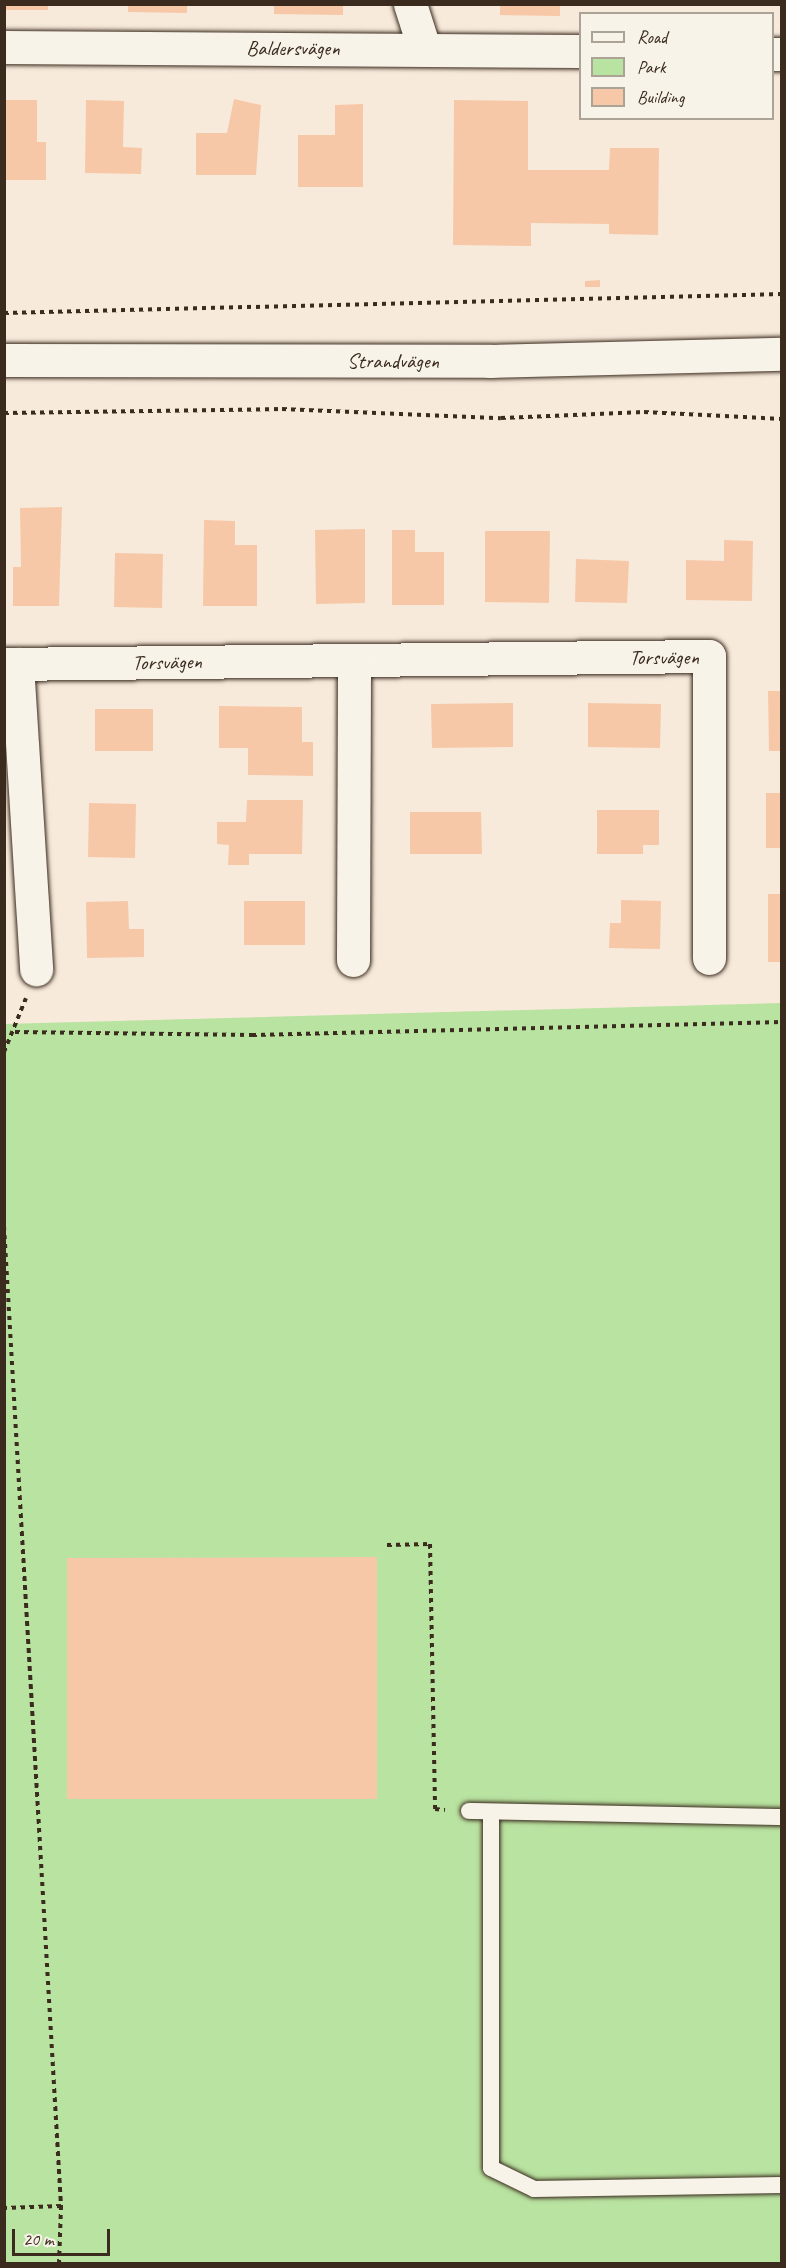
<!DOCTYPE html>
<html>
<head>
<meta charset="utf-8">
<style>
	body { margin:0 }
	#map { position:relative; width:786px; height:2268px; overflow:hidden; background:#f7eadb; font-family:Caveat,sans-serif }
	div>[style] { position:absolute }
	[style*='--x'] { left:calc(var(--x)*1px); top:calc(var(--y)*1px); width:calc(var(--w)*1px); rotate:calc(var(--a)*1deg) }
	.green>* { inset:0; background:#b9e3a0 }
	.building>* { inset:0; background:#f7c8a7 }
	.path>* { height:4px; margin-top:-2px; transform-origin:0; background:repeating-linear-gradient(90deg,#3b2a1e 0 4.5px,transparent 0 9px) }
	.roads { filter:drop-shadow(0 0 2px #3b2a1e) drop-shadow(0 0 2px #3b2a1e) }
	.lane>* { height:16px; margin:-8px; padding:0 8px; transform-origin:8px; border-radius:8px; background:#f7f3e8 }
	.street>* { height:33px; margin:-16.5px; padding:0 16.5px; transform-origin:16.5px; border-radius:16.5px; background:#f7f3e8 }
	.secondary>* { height:33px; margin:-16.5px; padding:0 16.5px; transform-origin:16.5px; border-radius:16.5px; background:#f7f3e8 }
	span { translate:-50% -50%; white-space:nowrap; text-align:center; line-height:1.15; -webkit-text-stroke:4.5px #f7f3e8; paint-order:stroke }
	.street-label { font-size:21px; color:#3b2a1e }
	.frame { position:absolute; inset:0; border:6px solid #3b2a1e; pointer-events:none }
	.legend { position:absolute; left:579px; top:12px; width:195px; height:108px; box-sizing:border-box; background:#f7f3e8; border:2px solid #aca397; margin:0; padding:8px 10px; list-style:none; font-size:18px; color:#3b2a1e }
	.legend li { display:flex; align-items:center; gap:12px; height:30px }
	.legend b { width:30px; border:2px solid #aca397 }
	.scale { position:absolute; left:12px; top:2229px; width:98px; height:27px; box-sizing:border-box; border:3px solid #3b2a1e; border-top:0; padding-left:8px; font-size:18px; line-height:21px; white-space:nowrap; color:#3b2a1e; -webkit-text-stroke:4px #f7f3e8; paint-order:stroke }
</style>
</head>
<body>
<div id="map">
	<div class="green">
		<div style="clip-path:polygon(781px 1003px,781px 2263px,5px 2263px,4px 1024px)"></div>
	</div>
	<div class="building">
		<div style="clip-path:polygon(4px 4px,48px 4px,48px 10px,4px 10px)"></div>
		<div style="clip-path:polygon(128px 4px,187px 4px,187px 13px,128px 12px)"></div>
		<div style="clip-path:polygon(274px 4px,343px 4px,343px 15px,274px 14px)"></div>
		<div style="clip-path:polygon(500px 4px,560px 4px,560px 16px,500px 15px)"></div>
		<div style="clip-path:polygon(234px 99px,261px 105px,256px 175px,196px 175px,196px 133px,227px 133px)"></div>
		<div style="clip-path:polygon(4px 100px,37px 100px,37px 142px,46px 142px,46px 180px,4px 180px)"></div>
		<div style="clip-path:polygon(86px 100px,124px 101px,123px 147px,142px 148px,141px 174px,85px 173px)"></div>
		<div style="clip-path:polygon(454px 100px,528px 101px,528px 170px,609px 170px,610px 148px,659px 148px,658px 235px,609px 234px,609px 224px,531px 223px,531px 246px,453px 245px)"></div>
		<div style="clip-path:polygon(363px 104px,363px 187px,298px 187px,298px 135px,335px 135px,335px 105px)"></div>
		<div style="clip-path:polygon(600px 280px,600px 287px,585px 287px,585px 281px)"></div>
		<div style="clip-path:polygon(62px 507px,59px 606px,13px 606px,13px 567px,21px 567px,20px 508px)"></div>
		<div style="clip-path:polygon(204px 520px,235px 521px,235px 545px,257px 545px,257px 606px,203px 606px)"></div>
		<div style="clip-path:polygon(365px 529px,365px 603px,316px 604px,315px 530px)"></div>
		<div style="clip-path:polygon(392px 530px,415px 530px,415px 552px,444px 552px,444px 605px,392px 605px)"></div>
		<div style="clip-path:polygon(485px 531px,550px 531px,549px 603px,485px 602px)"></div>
		<div style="clip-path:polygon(724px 540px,753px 541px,752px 601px,686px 600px,686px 560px,724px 561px)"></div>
		<div style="clip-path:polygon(115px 553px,163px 554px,162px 608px,114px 607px)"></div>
		<div style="clip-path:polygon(576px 559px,629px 561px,627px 603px,575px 602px)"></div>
		<div style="clip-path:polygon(768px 691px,782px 691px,782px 751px,769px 751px)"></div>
		<div style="clip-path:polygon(513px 703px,513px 747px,432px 748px,431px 704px)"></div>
		<div style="clip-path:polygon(588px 703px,661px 704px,660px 748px,588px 747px)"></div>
		<div style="clip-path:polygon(219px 706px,302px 707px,302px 742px,313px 742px,313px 776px,248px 775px,248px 748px,219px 748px)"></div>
		<div style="clip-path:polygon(95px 709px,153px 709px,153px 751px,95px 751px)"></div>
		<div style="clip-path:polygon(766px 793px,782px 793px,782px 848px,766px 848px)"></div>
		<div style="clip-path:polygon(247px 800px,303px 800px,302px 854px,249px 854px,249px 865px,228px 865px,229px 845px,217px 844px,217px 822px,246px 822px)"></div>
		<div style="clip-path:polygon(89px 803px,136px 804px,135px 858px,88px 857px)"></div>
		<div style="clip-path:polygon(597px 810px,659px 810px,659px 845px,643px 845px,643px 854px,597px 854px)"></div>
		<div style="clip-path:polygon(410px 812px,481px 812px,482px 854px,410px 854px)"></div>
		<div style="clip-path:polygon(768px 894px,782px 894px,782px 962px,768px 962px)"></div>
		<div style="clip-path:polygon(621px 900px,661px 901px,660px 949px,609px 948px,610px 923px,621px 923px)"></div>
		<div style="clip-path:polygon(128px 901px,129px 929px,144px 929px,144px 957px,87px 958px,86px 902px)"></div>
		<div style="clip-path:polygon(244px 901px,305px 901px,305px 945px,244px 945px)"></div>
		<div style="clip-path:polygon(377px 1557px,377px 1799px,67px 1799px,67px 1558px)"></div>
	</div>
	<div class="path">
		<div style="--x:4;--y:313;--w:778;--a:-1.4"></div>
		<div style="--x:4;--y:413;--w:278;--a:-0.8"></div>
		<div style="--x:282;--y:409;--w:219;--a:2.4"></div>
		<div style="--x:501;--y:418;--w:143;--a:-2.4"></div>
		<div style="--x:644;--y:412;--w:138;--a:2.9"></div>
		<div style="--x:15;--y:1032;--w:237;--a:0.7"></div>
		<div style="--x:252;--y:1035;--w:530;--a:-1.41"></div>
		<div style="--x:4;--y:1052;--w:58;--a:-67.8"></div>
		<div style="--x:4;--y:1226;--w:982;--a:86.67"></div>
		<div style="--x:61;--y:2206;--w:57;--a:178"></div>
		<div style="--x:387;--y:1545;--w:43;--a:-1.3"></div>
		<div style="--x:430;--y:1544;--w:265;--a:88.9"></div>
		<div style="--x:435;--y:1809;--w:10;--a:6"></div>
		<div style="--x:59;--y:2264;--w:58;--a:-88"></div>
	</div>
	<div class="roads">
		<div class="lane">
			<div style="--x:469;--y:1811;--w:313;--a:1.1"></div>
			<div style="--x:491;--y:1812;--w:356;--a:90"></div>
			<div style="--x:491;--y:2168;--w:48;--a:26"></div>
			<div style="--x:534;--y:2189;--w:248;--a:-0.9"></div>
		</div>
		<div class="street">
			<div style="--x:410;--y:4;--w:46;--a:72.3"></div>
			<div style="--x:4;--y:47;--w:576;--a:0.4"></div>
			<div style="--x:772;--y:54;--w:10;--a:0"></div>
			<div style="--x:4;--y:664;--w:705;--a:-0.65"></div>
			<div style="--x:709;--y:656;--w:302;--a:90"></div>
			<div style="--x:17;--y:664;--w:306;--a:86.4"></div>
			<div style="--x:353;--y:960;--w:300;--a:-89.8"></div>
		</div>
		<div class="secondary">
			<div style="--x:4;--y:360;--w:486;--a:0.1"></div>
			<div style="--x:490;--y:361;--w:292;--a:-1.4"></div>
		</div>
	</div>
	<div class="street-label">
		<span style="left:293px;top:48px">Baldersvägen</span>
		<span style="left:393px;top:361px">Strandvägen</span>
		<span style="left:664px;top:657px">Torsvägen</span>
		<span style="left:167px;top:662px;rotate:-1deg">Torsvägen</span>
	</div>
	<div class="frame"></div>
	<ul class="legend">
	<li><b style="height:8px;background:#f7f3e8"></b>Road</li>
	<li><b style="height:16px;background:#b9e3a0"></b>Park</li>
	<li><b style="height:16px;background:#f7c8a7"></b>Building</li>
	</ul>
	<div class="scale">20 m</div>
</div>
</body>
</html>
